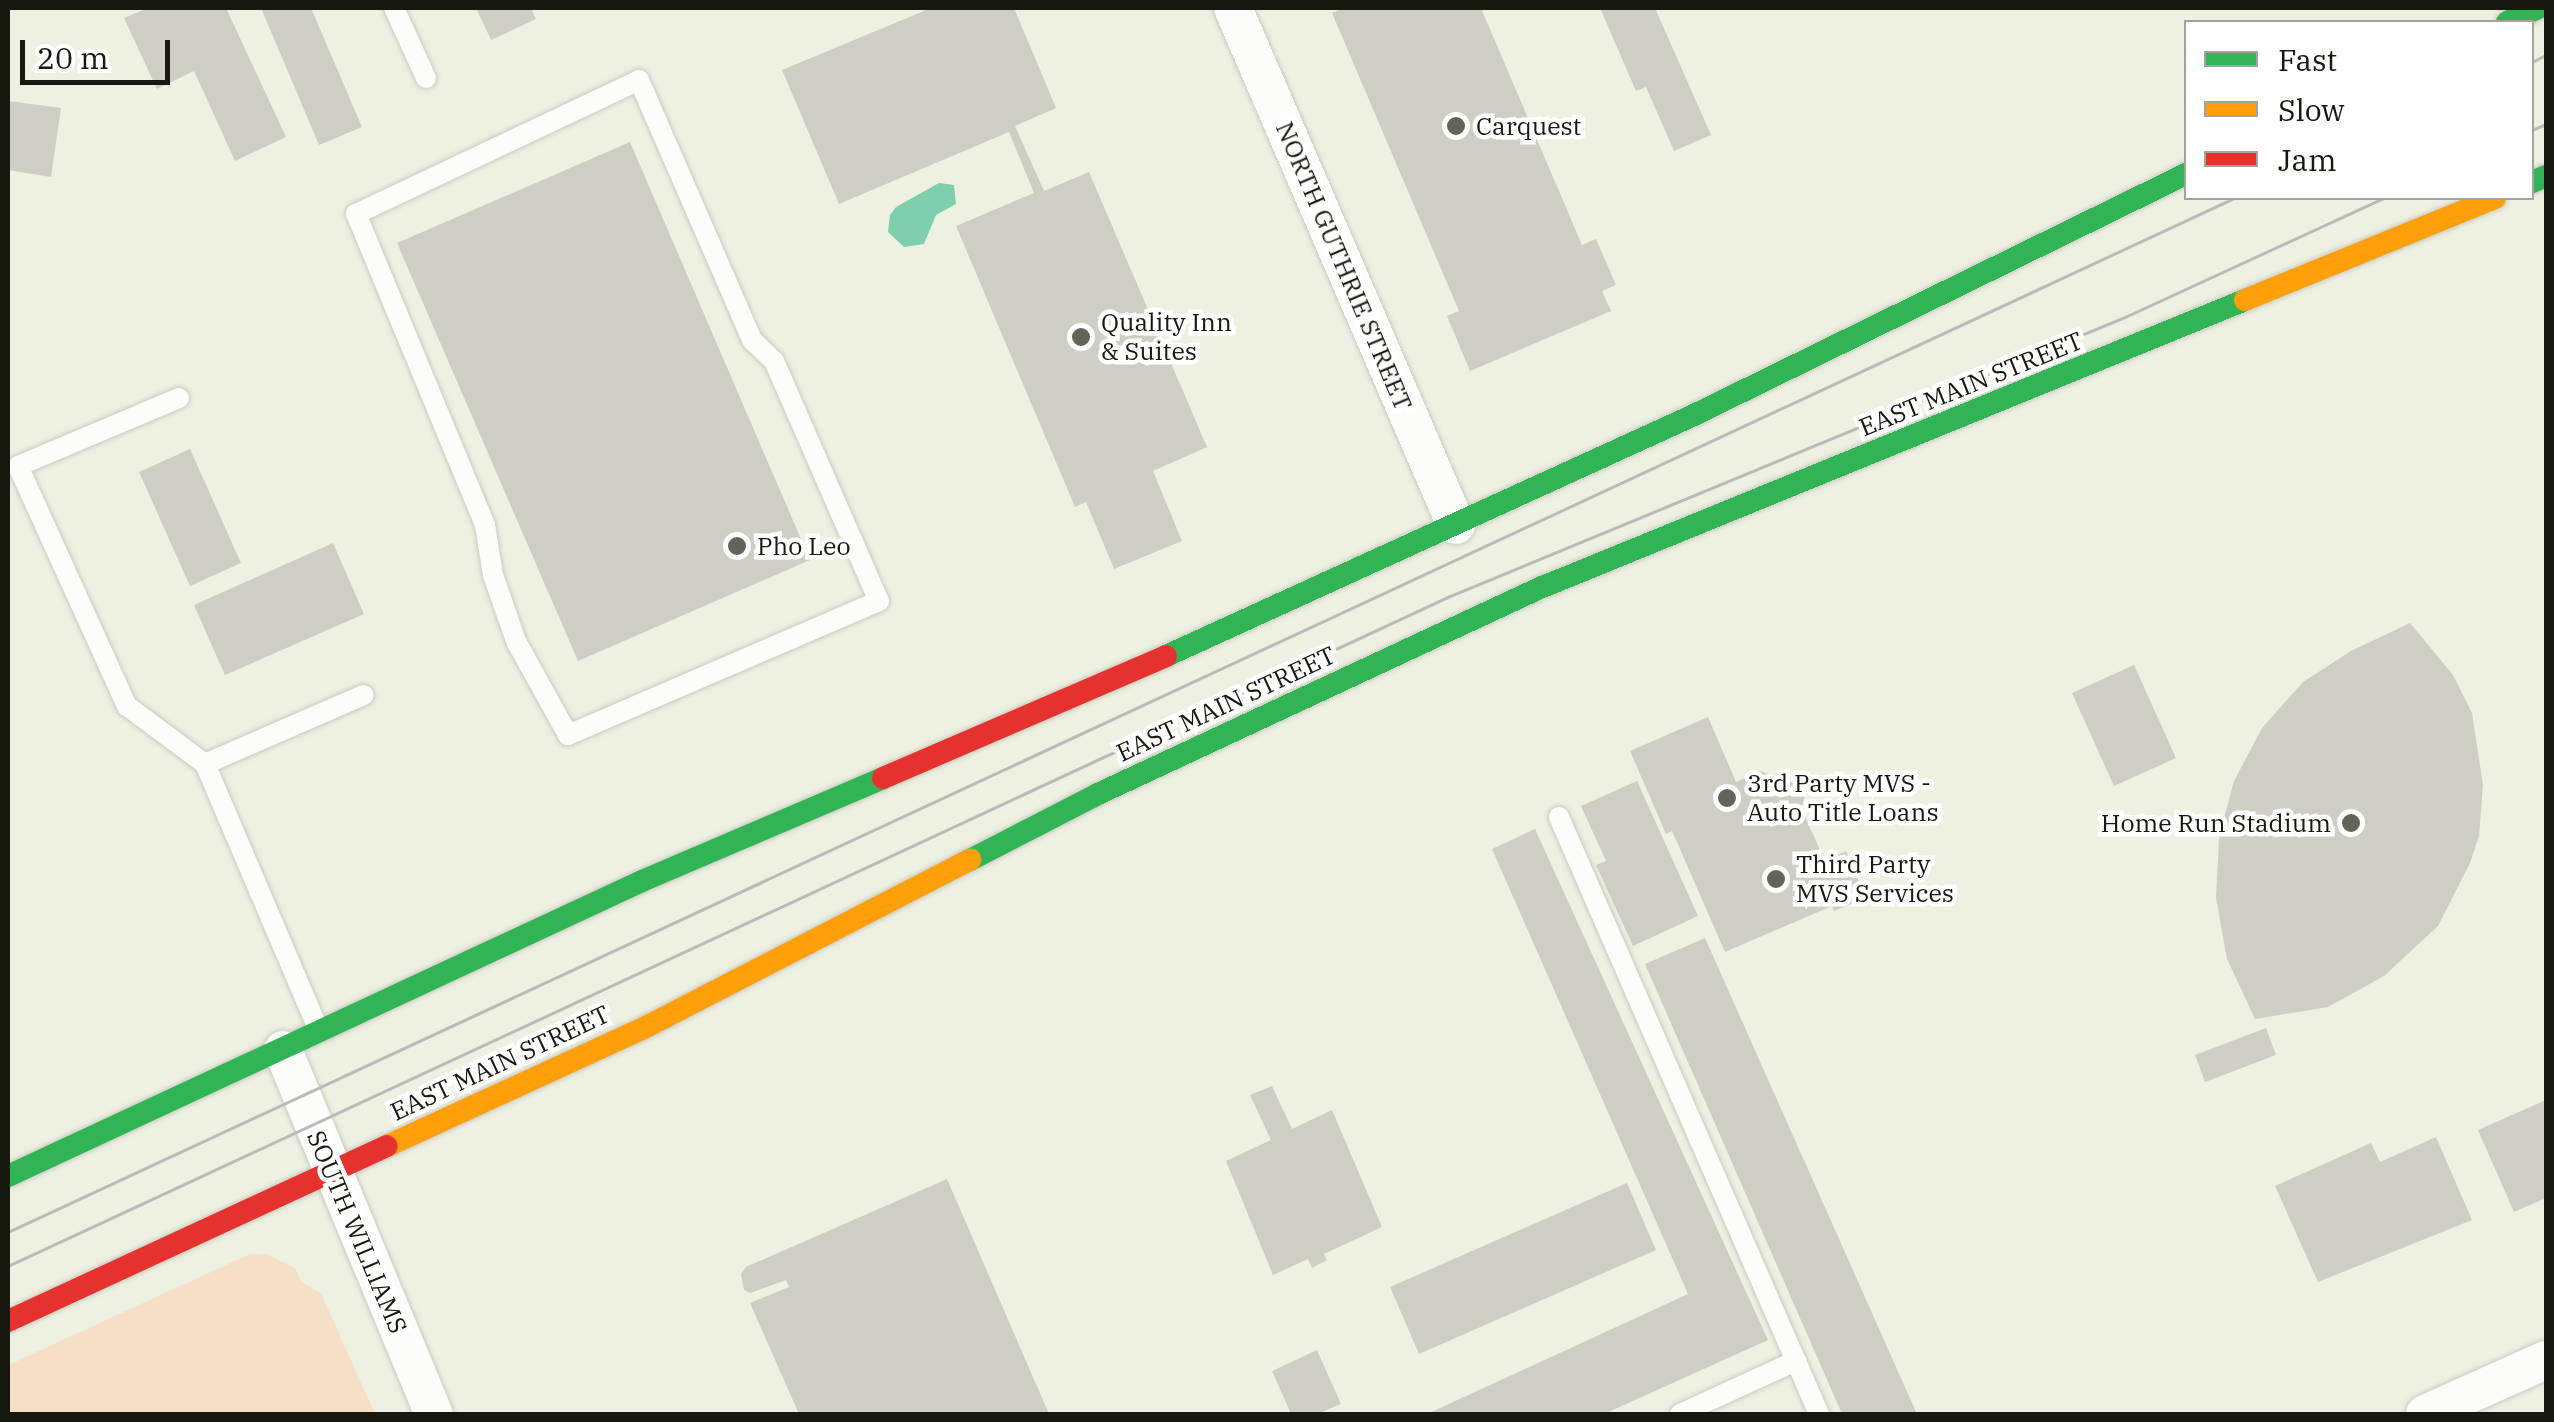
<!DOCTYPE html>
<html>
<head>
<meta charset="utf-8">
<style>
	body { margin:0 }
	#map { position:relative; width:2554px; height:1422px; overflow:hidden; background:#eef0e2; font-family:"IBM Plex Serif",serif }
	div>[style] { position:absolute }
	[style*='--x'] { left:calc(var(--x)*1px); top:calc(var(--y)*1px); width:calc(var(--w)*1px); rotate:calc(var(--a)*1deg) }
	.green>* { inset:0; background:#f5e0c7 }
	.water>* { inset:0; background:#7dcfae }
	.building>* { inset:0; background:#cfcec4 }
	.roads { filter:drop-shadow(0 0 2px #cacbc0) drop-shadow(0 0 2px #cacbc0) }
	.lane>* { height:20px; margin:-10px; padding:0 10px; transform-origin:10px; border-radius:10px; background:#fcfdfb }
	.street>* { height:38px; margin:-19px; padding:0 19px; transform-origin:19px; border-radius:19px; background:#fcfdfb }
	.fast>* { height:22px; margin:-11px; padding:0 11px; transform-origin:11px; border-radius:11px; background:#30b455 }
	.slow>* { height:22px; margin:-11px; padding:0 11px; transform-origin:11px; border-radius:11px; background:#ff9f0a }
	.jam>* { height:22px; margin:-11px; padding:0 11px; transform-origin:11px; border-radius:11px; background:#e5322d }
	.tram>* { height:2.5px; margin:-1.25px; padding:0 1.25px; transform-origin:1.25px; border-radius:1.25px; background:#babab8 }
	.dots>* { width:28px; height:28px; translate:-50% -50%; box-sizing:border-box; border:5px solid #fff; border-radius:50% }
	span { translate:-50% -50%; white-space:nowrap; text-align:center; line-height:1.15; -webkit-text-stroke:9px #fff; paint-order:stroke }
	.poi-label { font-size:25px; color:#17180f }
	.left { translate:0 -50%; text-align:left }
	.right { translate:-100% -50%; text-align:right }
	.street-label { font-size:25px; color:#17180f }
	.frame { position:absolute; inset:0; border:10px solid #17180f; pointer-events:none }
	.legend { position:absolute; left:2184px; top:20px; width:350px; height:180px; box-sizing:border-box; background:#fff; border:2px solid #a2a39f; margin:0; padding:12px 18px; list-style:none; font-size:30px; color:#17180f }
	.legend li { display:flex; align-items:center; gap:20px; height:50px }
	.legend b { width:50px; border:2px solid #a2a39f }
	.scale { position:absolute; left:20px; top:40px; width:150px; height:45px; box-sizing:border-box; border:5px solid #17180f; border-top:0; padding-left:12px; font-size:30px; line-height:35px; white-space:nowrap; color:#17180f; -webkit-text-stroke:8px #fff; paint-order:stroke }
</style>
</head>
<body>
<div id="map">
	<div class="green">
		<div style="clip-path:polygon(250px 1254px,267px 1254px,295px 1268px,301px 1282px,321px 1293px,375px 1414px,8px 1414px,8px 1365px)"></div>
	</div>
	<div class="water">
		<div style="clip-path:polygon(939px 183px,954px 185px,956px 204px,936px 215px,924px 244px,904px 247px,888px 232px,890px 215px,896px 207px)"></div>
	</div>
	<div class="building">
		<div style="clip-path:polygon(148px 8px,226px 8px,286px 137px,235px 161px,194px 71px,157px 89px,124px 18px)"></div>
		<div style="clip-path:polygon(261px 8px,311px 8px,362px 127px,319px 145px)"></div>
		<div style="clip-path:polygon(476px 8px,531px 8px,536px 19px,491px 40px)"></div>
		<div style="clip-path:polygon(931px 8px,1014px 8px,1056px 108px,1015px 126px,1044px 191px,1089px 172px,1207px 447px,1153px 471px,1182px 541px,1114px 569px,1086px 502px,1075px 507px,956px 226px,1034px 193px,1009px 132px,839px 204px,782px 70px)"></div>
		<div style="clip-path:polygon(1344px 8px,1481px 8px,1582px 245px,1596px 239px,1616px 285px,1602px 291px,1611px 311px,1470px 371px,1447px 316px,1459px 311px,1332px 13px)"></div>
		<div style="clip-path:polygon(1600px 8px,1655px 8px,1711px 135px,1674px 151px,1646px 87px,1636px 91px)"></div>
		<div style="clip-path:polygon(8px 101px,61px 108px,51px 177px,8px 170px)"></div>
		<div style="clip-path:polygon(630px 142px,810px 560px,578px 661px,397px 243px)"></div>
		<div style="clip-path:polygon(190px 449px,241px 563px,190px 586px,139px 472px)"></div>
		<div style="clip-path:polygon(333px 543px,364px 614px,225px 675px,194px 605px)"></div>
		<div style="clip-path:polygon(2410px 623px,2453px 675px,2472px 713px,2483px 785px,2479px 836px,2470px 863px,2438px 926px,2384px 976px,2328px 1007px,2255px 1019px,2227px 959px,2216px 898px,2219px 837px,2234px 781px,2262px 728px,2303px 682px,2351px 651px)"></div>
		<div style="clip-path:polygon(2134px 665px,2176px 758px,2114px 786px,2072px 693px)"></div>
		<div style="clip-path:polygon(1708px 717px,1736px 782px,1760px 771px,1808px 788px,1801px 808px,1825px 861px,1846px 851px,1866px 898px,1834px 911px,1832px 906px,1725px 952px,1672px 831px,1666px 834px,1630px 751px)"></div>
		<div style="clip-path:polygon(1637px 781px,1698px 916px,1633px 946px,1596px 865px,1606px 861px,1581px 806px)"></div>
		<div style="clip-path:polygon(1535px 829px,1768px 1340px,1604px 1414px,1427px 1414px,1688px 1294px,1492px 849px)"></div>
		<div style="clip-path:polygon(1705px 938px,1917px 1414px,1842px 1414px,1645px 964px)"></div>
		<div style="clip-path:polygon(2266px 1028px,2276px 1055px,2205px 1082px,2195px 1055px)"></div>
		<div style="clip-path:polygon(1272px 1086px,1292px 1129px,1332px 1110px,1382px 1227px,1324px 1254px,1327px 1260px,1312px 1268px,1308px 1259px,1273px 1275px,1226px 1161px,1271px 1140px,1250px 1095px)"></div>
		<div style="clip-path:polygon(2546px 1100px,2546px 1198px,2514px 1212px,2478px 1130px)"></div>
		<div style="clip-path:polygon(2436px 1137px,2472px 1220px,2318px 1282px,2275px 1186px,2371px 1143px,2380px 1162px)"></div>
		<div style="clip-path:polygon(947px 1179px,1049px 1414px,799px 1414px,750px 1303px,789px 1287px,786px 1280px,750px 1293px,744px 1290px,741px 1274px,746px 1267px)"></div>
		<div style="clip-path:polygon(1627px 1183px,1656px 1250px,1419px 1354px,1390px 1287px)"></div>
		<div style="clip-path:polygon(1317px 1350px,1341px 1404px,1317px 1414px,1291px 1414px,1272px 1371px)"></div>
	</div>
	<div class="roads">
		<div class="lane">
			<div style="--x:394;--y:8;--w:77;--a:65.4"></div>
			<div style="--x:639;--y:80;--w:283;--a:66.5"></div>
			<div style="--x:752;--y:340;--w:30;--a:44"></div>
			<div style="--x:774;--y:361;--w:262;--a:66.4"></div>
			<div style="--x:879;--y:601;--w:339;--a:156.7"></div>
			<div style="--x:568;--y:735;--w:107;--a:-119"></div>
			<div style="--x:516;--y:641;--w:70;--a:-109.2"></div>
			<div style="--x:493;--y:575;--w:51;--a:-99.1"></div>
			<div style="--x:485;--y:525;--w:337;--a:-112.5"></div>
			<div style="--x:356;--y:214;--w:313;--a:-25.3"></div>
			<div style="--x:179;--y:398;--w:175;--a:157.1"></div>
			<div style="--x:18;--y:466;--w:264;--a:65.6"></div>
			<div style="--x:127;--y:706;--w:97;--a:36.6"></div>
			<div style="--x:1559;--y:817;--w:651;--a:66.47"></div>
			<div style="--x:319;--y:1031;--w:290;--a:-113.1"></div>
			<div style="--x:205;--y:764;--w:173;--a:-23.5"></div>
			<div style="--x:1680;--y:1414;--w:128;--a:-24.6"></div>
		</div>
		<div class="street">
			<div style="--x:1233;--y:8;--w:563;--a:66.67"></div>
			<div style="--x:283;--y:1050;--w:394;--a:67.5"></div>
			<div style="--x:2425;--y:1414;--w:133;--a:-24.1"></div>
		</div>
		<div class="fast">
			<div style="--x:2507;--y:22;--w:34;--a:-24"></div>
			<div style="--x:2532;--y:182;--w:15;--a:-23"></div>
			<div style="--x:1166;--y:656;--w:580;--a:-24.53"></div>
			<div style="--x:1694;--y:415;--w:548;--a:-26.1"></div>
			<div style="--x:970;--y:860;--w:144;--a:-27.3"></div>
			<div style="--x:1098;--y:794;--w:493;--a:-25"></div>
			<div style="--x:1545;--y:586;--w:756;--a:-22.22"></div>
			<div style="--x:8;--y:1176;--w:699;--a:-24.95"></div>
			<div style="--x:642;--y:881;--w:262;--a:-23.1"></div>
		</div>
		<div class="slow">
			<div style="--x:2245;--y:300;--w:270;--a:-22.2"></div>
			<div style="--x:387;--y:1146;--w:285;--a:-24.7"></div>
			<div style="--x:646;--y:1027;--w:365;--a:-27.3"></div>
		</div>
		<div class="jam">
			<div style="--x:883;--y:778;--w:308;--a:-23.3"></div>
			<div style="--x:8;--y:1321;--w:417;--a:-24.8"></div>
		</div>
	</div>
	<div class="tram">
		<div style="--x:2532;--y:62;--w:16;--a:-27"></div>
		<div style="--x:2532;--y:130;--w:15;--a:-23"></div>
		<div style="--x:8;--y:1232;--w:2455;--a:-24.91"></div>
		<div style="--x:8;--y:1266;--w:1588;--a:-24.92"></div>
		<div style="--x:1448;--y:597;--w:733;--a:-22.47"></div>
		<div style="--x:2125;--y:317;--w:285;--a:-24.7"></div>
	</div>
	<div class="dots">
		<div style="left:1456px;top:126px;background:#626459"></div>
		<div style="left:1081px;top:337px;background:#626459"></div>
		<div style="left:737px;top:546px;background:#626459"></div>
		<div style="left:1727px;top:798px;background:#626459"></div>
		<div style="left:2351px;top:823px;background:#626459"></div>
		<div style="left:1776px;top:879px;background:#626459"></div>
	</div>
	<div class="poi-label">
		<span class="left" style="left:1476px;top:126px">Carquest</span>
		<span class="left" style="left:1101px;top:337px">Quality Inn<br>&amp; Suites</span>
		<span class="left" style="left:757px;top:546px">Pho Leo</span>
		<span class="left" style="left:1747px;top:798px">3rd Party MVS -<br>Auto Title Loans</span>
		<span class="right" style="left:2331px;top:823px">Home Run Stadium</span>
		<span class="left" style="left:1796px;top:879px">Third Party<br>MVS Services</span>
	</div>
	<div class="street-label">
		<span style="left:1344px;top:266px;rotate:67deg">NORTH GUTHRIE STREET</span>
		<span style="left:1971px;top:384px;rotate:-22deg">EAST MAIN STREET</span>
		<span style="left:1226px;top:704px;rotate:-25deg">EAST MAIN STREET</span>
		<span style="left:500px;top:1063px;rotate:-25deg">EAST MAIN STREET</span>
		<span style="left:357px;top:1232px;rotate:67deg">SOUTH WILLIAMS</span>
	</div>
	<div class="frame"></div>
	<ul class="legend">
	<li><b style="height:12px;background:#30b455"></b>Fast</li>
	<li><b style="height:12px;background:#ff9f0a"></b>Slow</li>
	<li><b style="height:12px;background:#e5322d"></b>Jam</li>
	</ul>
	<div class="scale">20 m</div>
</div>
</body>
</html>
